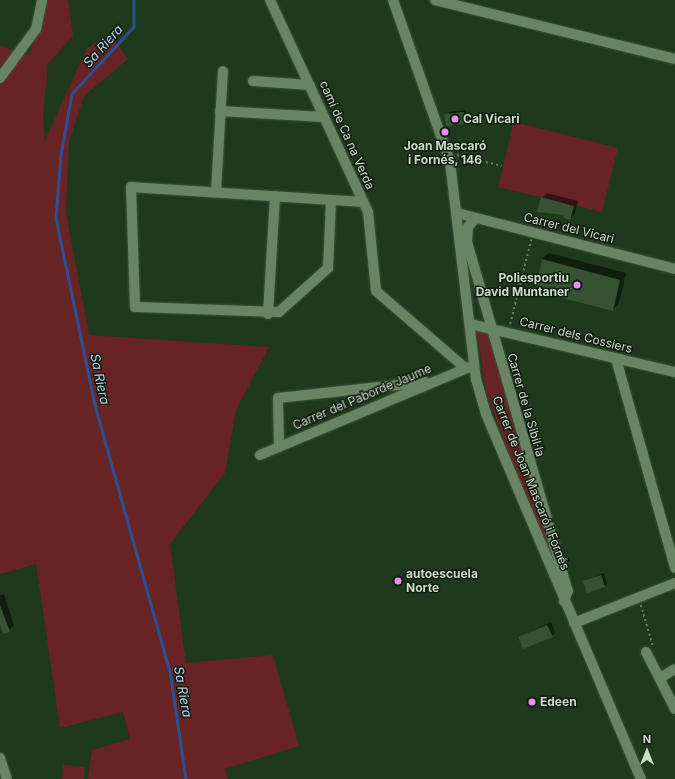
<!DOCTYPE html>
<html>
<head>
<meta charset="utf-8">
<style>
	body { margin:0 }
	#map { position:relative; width:675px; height:779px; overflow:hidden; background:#1e391c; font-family:Inter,sans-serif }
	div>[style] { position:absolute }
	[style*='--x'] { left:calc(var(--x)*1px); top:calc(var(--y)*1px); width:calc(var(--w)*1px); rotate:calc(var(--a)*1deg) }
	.green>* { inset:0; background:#682324 }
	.shadow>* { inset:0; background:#0007 }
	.stream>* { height:2.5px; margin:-1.25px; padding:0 1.25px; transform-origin:1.25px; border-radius:1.25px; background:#2c4f94 }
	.building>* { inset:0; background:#365233 }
	.path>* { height:1.5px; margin-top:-0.75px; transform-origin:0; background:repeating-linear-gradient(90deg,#697f67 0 2px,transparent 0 5px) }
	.roads { filter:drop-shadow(0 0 1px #3c543b) drop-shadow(0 0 1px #3c543b) }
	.minor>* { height:10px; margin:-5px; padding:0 5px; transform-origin:5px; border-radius:5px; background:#678463 }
	.dots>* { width:11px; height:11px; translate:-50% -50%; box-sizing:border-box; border:2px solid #111d10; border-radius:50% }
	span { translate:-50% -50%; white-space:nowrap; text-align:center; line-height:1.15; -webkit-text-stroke:3px #111d10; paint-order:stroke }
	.poi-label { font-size:12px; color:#cbdbc9; font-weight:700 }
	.left { translate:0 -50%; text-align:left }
	.right { translate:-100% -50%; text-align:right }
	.street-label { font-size:12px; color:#cbdbc9 }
	.water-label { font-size:13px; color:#b6ccf4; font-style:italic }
	.north { position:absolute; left:627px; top:731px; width:40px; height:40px; -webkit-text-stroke:3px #111d10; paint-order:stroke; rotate:0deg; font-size:11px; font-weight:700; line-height:16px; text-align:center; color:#cbdbc9 }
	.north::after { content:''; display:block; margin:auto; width:14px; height:18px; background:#cbdbc9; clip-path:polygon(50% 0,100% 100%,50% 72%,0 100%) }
</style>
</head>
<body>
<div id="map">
	<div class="green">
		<div style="clip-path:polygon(48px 0,68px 0,73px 36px,48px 64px,43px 117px,45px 140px,87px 48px,110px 34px,128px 59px,84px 96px,69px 142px,66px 212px,89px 335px,269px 347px,236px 410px,225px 473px,170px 544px,186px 663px,273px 655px,299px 746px,225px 769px,228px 779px,88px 779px,92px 750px,130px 739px,123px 712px,60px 728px,36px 564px,0 574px,0 46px,29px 55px)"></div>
		<div style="clip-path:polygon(514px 122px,618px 148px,602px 212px,498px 187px)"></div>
		<div style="clip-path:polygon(476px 327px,489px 330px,558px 569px,509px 455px,486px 391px)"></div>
		<div style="clip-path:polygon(63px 765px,85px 767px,84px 779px,62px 779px)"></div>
	</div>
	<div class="shadow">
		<div style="clip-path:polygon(466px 110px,465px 123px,446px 115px,449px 112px)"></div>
		<div style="clip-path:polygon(547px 193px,578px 201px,575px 214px,570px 219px,542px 198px)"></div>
		<div style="clip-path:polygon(549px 253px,626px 273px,619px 303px,613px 309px,536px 290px,542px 259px)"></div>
		<div style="clip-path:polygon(604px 573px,607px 584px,604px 587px,584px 581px)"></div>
		<div style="clip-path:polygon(4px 594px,14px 626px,4px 633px,0 621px,0 595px)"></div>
		<div style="clip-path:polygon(551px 622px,555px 633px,552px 636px,519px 638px)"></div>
	</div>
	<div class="stream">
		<div style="--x:134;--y:0;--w:27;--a:90"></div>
		<div style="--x:134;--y:27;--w:91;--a:132.8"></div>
		<div style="--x:72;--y:94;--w:62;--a:100.2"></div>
		<div style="--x:61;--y:155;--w:63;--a:94.5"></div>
		<div style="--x:56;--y:218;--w:191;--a:78.2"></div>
		<div style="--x:95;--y:405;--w:276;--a:74.3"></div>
		<div style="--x:170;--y:671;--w:109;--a:81.6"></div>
	</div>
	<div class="building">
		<div style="clip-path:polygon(464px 112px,465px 124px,446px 126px,444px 114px)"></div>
		<div style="clip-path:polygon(541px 197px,574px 206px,570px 220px,563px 218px,564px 215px,537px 212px)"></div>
		<div style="clip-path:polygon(542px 259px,620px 280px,613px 311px,535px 291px)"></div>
		<div style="clip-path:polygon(601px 575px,605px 587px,587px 593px,583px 581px)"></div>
		<div style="clip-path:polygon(0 605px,10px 632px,3px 634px,0 625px)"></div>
		<div style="clip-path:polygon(547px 625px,553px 637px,523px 649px,518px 637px)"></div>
	</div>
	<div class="path">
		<div style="--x:457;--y:155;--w:46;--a:13.7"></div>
		<div style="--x:510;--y:324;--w:87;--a:-76"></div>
		<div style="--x:641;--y:605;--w:43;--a:73.7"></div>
	</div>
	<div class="roads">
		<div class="minor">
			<div style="--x:270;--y:0;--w:234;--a:65.2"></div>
			<div style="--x:368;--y:212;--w:79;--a:84.2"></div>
			<div style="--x:376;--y:291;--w:116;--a:40.8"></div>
			<div style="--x:393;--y:0;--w:172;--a:70.6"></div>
			<div style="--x:450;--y:162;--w:219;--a:83.2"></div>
			<div style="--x:476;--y:379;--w:36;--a:74"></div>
			<div style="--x:486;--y:414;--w:397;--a:67"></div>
			<div style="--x:435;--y:0;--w:247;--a:13.8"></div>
			<div style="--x:0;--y:78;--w:61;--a:-53.7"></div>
			<div style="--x:36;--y:29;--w:30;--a:-78"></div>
			<div style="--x:253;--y:81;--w:57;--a:4"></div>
			<div style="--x:220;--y:111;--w:103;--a:3.3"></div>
			<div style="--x:216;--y:192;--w:121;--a:-86.7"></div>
			<div style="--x:331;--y:200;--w:68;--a:92.5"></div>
			<div style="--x:328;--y:268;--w:66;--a:138.1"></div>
			<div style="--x:279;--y:312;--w:144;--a:-178"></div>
			<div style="--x:135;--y:307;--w:120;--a:-91.9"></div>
			<div style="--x:131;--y:187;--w:232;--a:3.7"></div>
			<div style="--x:457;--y:213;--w:225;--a:14.4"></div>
			<div style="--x:476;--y:218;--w:12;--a:132"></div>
			<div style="--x:468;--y:227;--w:15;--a:94"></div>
			<div style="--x:467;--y:242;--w:363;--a:73.9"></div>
			<div style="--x:568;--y:591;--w:11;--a:112"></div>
			<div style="--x:268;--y:314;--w:118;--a:-86.6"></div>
			<div style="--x:470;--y:324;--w:211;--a:13.2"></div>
			<div style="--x:616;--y:359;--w:217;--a:74.2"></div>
			<div style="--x:279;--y:447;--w:49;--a:-91.2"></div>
			<div style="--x:278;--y:398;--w:148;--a:-6.2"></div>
			<div style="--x:260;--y:455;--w:227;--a:-22.8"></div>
			<div style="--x:574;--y:623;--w:109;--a:-21.6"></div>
			<div style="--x:646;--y:652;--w:64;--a:63"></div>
			<div style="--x:660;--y:678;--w:17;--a:-31"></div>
			<div style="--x:0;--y:758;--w:22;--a:72"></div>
		</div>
	</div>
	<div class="dots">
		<div style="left:455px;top:119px;background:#ec8cfa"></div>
		<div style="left:445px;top:132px;background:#ec8cfa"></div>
		<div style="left:577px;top:285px;background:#ec8cfa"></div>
		<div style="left:398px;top:581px;background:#ec8cfa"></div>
		<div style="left:532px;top:702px;background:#ec8cfa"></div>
	</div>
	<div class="poi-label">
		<span class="left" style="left:463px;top:119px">Cal Vicari</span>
		<span style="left:445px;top:153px">Joan Mascaró<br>i Fornés, 146</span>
		<span class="right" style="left:569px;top:285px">Poliesportiu<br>David Muntaner</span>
		<span class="left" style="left:406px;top:581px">autoescuela<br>Norte</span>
		<span class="left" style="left:540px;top:702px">Edeen</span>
	</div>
	<div class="street-label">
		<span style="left:347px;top:135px;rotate:66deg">camí de Ca na Verda</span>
		<span style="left:569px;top:228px;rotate:14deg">Carrer del Vicari</span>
		<span style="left:576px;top:335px;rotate:14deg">Carrer dels Cossiers</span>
		<span style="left:362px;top:397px;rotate:-23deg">Carrer del Paborde Jaume</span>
		<span style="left:526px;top:405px;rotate:74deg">Carrer de la Sibil·la</span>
		<span style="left:531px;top:483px;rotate:68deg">Carrer de Joan Mascaró i Fornés</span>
	</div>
	<div class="water-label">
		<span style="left:103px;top:46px;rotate:-48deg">Sa Riera</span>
		<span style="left:100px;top:379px;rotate:78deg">Sa Riera</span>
		<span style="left:183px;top:692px;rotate:80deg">Sa Riera</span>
	</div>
	<div class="north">N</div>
</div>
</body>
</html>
